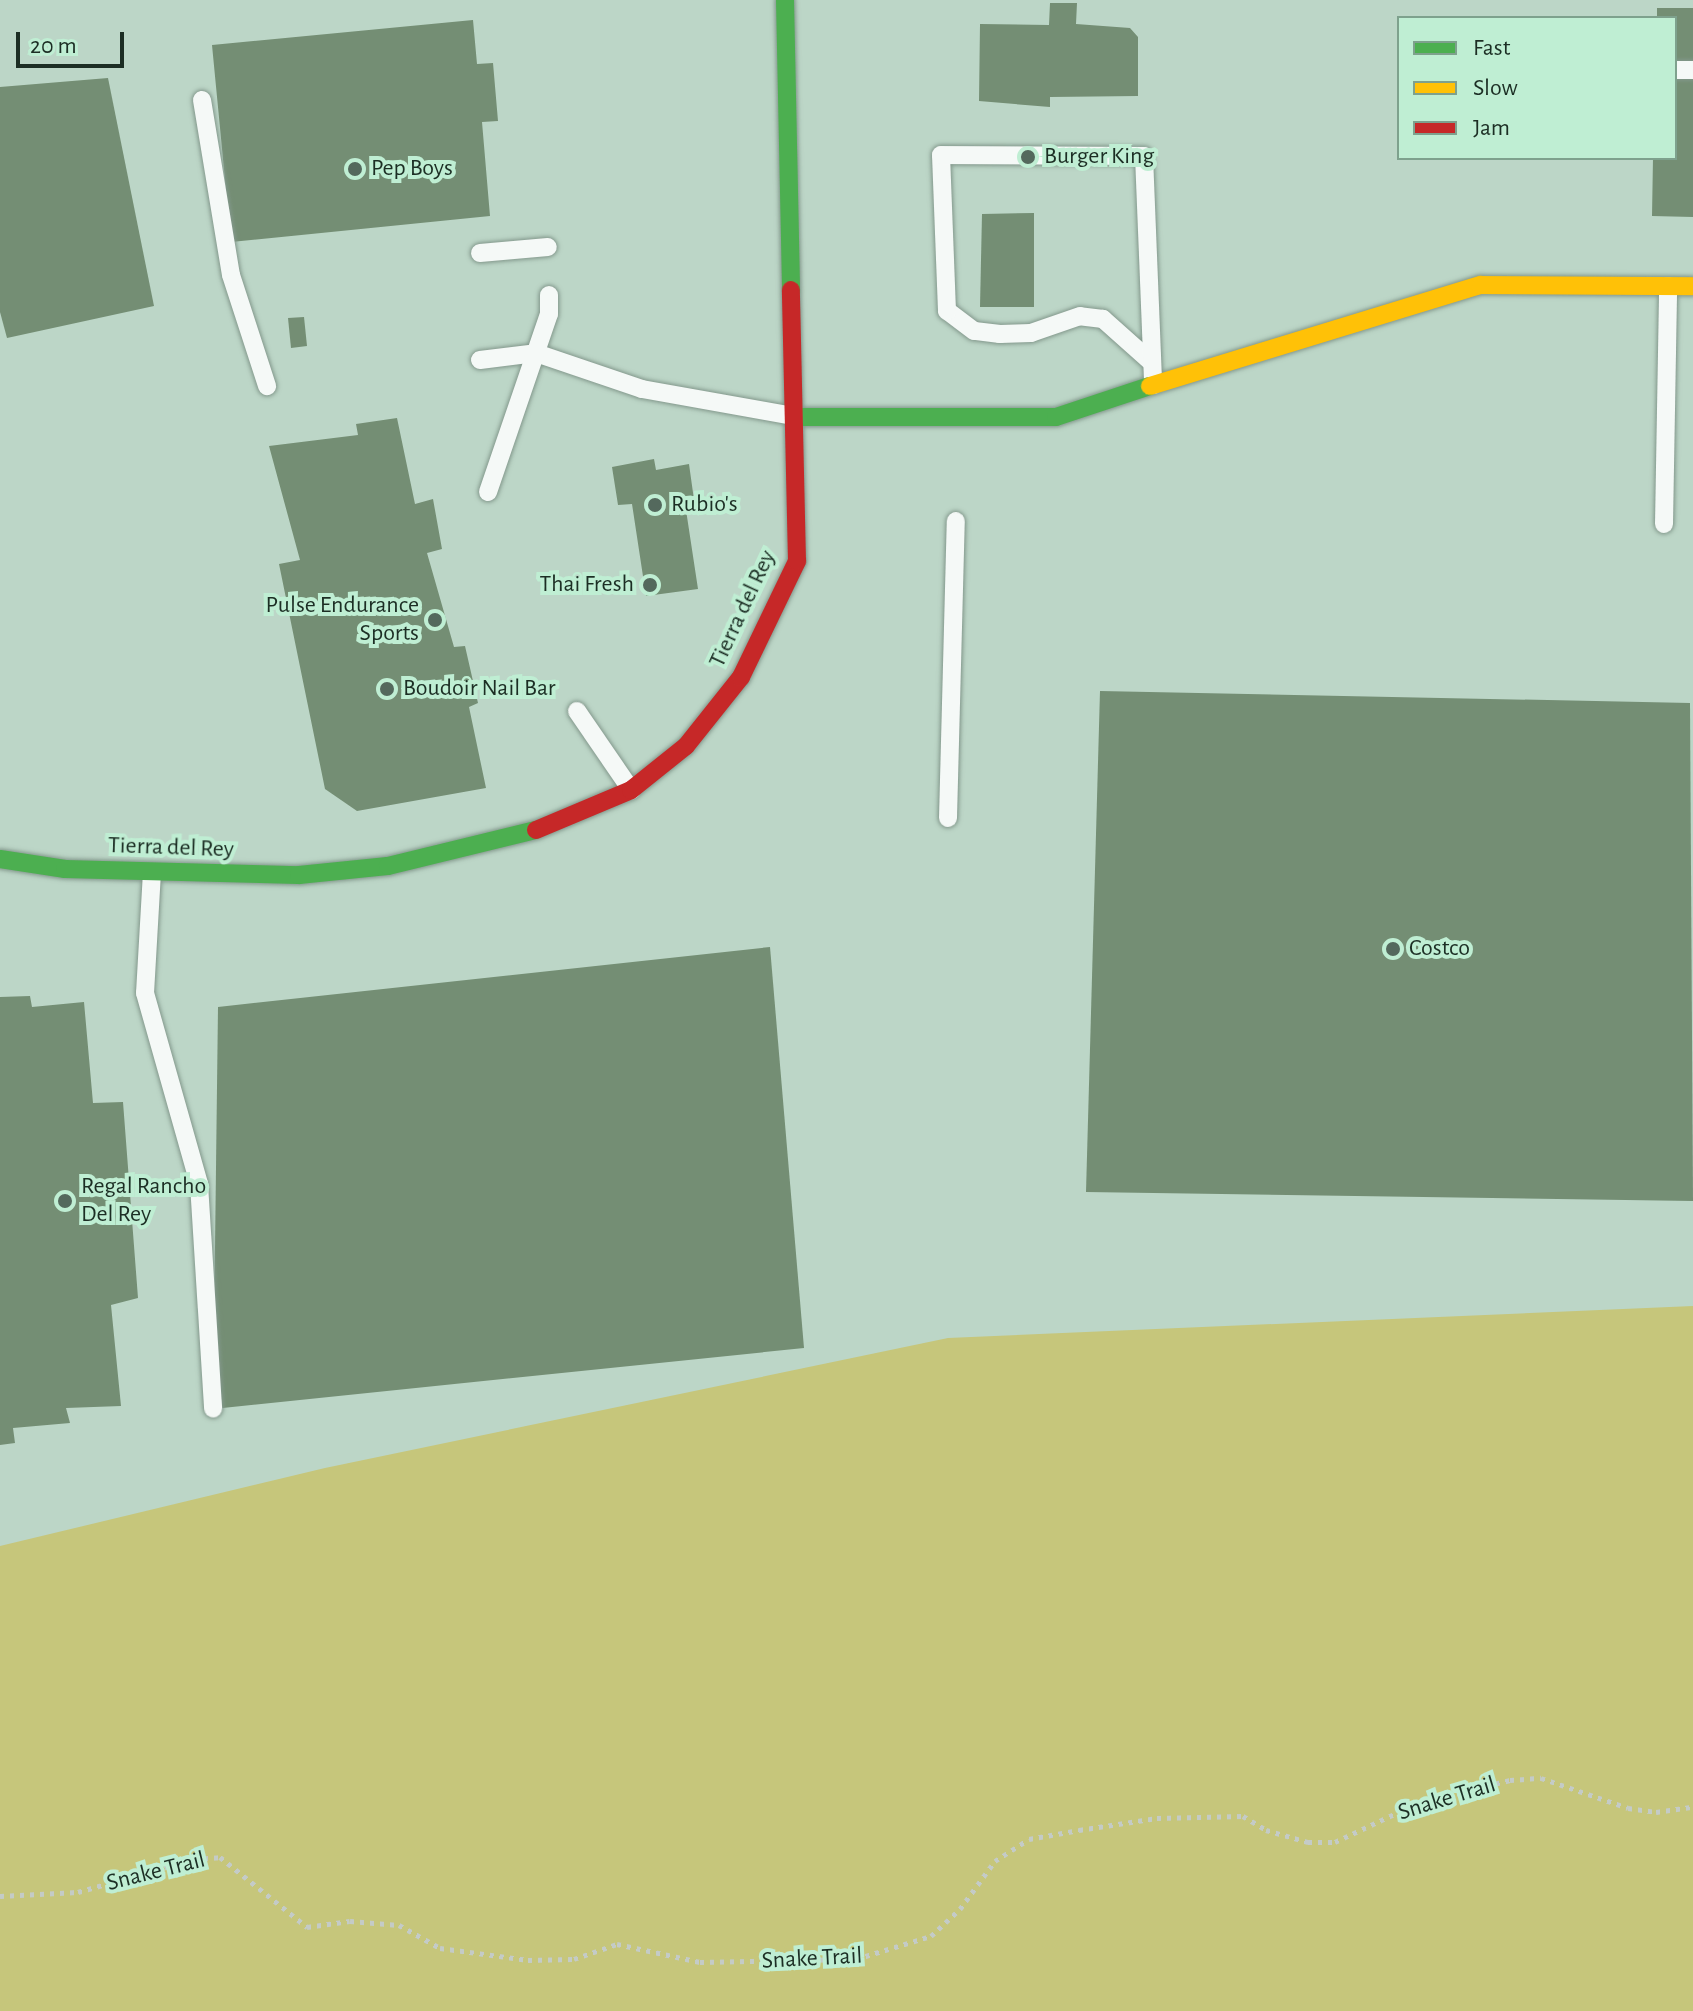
<!DOCTYPE html>
<html>
<head>
<meta charset="utf-8">
<style>
	body { margin:0 }
	#map { position:relative; width:1693px; height:2011px; overflow:hidden; background:#bcd6c7; font-family:"Alegreya Sans",sans-serif }
	div>[style] { position:absolute }
	[style*='--x'] { left:calc(var(--x)*1px); top:calc(var(--y)*1px); width:calc(var(--w)*1px); rotate:calc(var(--a)*1deg) }
	.green>* { inset:0; background:#c6c67b }
	.building>* { inset:0; background:#748e74 }
	.path>* { height:5px; margin-top:-2.5px; transform-origin:0; background:repeating-linear-gradient(90deg,#c4cbc7 0 4px,transparent 0 10px) }
	.roads { filter:drop-shadow(0 0 2px #83988c) drop-shadow(0 0 2px #83988c) }
	.lane>* { height:18px; margin:-9px; padding:0 9px; transform-origin:9px; border-radius:9px; background:#f5f9f7 }
	.fast>* { height:18px; margin:-9px; padding:0 9px; transform-origin:9px; border-radius:9px; background:#4caf50 }
	.slow>* { height:18px; margin:-9px; padding:0 9px; transform-origin:9px; border-radius:9px; background:#ffc107 }
	.jam>* { height:18px; margin:-9px; padding:0 9px; transform-origin:9px; border-radius:9px; background:#c62828 }
	.dots>* { width:22px; height:22px; translate:-50% -50%; box-sizing:border-box; border:4px solid #bfeed3; border-radius:50% }
	span { translate:-50% -50%; white-space:nowrap; text-align:center; line-height:1.15; -webkit-text-stroke:8px #bfeed3; paint-order:stroke }
	.poi-label { font-size:24px; color:#1c2e24 }
	.left { translate:0 -50%; text-align:left }
	.right { translate:-100% -50%; text-align:right }
	.street-label { font-size:24px; color:#1c2e24 }
	.legend { position:absolute; left:1397px; top:16px; width:280px; height:144px; box-sizing:border-box; background:#bfeed3; border:2px solid #7ea18d; margin:0; padding:10px 14px; list-style:none; font-size:24px; color:#1c2e24 }
	.legend li { display:flex; align-items:center; gap:16px; height:40px }
	.legend b { width:40px; border:2px solid #7ea18d }
	.scale { position:absolute; left:16px; top:32px; width:108px; height:36px; box-sizing:border-box; border:4px solid #1c2e24; border-top:0; padding-left:10px; font-size:24px; line-height:28px; white-space:nowrap; color:#1c2e24; -webkit-text-stroke:6px #bfeed3; paint-order:stroke }
</style>
</head>
<body>
<div id="map">
	<div class="green">
		<div style="clip-path:polygon(1693px 1306px,1693px 2011px,0 2011px,0 1546px,325px 1468px,948px 1338px)"></div>
	</div>
	<div class="building">
		<div style="clip-path:polygon(1050px 3px,1077px 3px,1076px 24px,1130px 28px,1138px 37px,1138px 96px,1050px 97px,1050px 107px,979px 101px,980px 24px,1049px 25px)"></div>
		<div style="clip-path:polygon(1657px 8px,1693px 8px,1693px 217px,1652px 216px,1653px 158px,1675px 158px,1675px 18px,1657px 18px)"></div>
		<div style="clip-path:polygon(473px 20px,477px 64px,493px 63px,498px 121px,482px 122px,490px 216px,231px 242px,212px 45px)"></div>
		<div style="clip-path:polygon(108px 78px,154px 306px,7px 338px,0 312px,0 87px)"></div>
		<div style="clip-path:polygon(1034px 213px,1034px 307px,980px 307px,982px 214px)"></div>
		<div style="clip-path:polygon(304px 317px,307px 346px,291px 348px,288px 318px)"></div>
		<div style="clip-path:polygon(397px 418px,415px 504px,433px 499px,442px 549px,427px 553px,454px 647px,465px 646px,478px 703px,469px 707px,486px 788px,357px 811px,325px 789px,279px 564px,300px 560px,269px 446px,358px 435px,356px 424px)"></div>
		<div style="clip-path:polygon(654px 459px,656px 470px,689px 464px,695px 507px,686px 510px,698px 589px,646px 596px,632px 504px,618px 505px,612px 467px)"></div>
		<div style="clip-path:polygon(1100px 691px,1690px 703px,1693px 1201px,1086px 1192px)"></div>
		<div style="clip-path:polygon(770px 947px,804px 1348px,213px 1409px,218px 1007px)"></div>
		<div style="clip-path:polygon(30px 996px,32px 1007px,84px 1002px,93px 1103px,123px 1102px,138px 1298px,111px 1305px,121px 1406px,66px 1408px,70px 1423px,13px 1428px,15px 1443px,0 1445px,0 997px)"></div>
	</div>
	<div class="path">
		<div style="--x:0;--y:1896;--w:78;--a:-2.9"></div>
		<div style="--x:78;--y:1892;--w:121;--a:-15.9"></div>
		<div style="--x:194;--y:1859;--w:26;--a:-4"></div>
		<div style="--x:220;--y:1857;--w:112;--a:38.8"></div>
		<div style="--x:307;--y:1927;--w:43;--a:-7.9"></div>
		<div style="--x:350;--y:1921;--w:49;--a:4.7"></div>
		<div style="--x:399;--y:1925;--w:47;--a:29.3"></div>
		<div style="--x:440;--y:1948;--w:89;--a:7.8"></div>
		<div style="--x:528;--y:1960;--w:46;--a:-1.2"></div>
		<div style="--x:574;--y:1959;--w:46;--a:-19.2"></div>
		<div style="--x:617;--y:1944;--w:85;--a:12.2"></div>
		<div style="--x:700;--y:1962;--w:156;--a:-1.1"></div>
		<div style="--x:856;--y:1959;--w:78;--a:-17"></div>
		<div style="--x:931;--y:1936;--w:40;--a:-43"></div>
		<div style="--x:960;--y:1909;--w:59;--a:-53.9"></div>
		<div style="--x:995;--y:1861;--w:40;--a:-32.9"></div>
		<div style="--x:1029;--y:1839;--w:51;--a:-10.2"></div>
		<div style="--x:1079;--y:1830;--w:79;--a:-8.7"></div>
		<div style="--x:1157;--y:1818;--w:86;--a:-1.3"></div>
		<div style="--x:1243;--y:1816;--w:27;--a:31"></div>
		<div style="--x:1266;--y:1830;--w:44;--a:15.9"></div>
		<div style="--x:1308;--y:1842;--w:27;--a:0"></div>
		<div style="--x:1335;--y:1842;--w:92;--a:-25.2"></div>
		<div style="--x:1418;--y:1803;--w:95;--a:-14"></div>
		<div style="--x:1510;--y:1780;--w:31;--a:-4"></div>
		<div style="--x:1541;--y:1778;--w:92;--a:19"></div>
		<div style="--x:1628;--y:1808;--w:28;--a:8"></div>
		<div style="--x:1656;--y:1812;--w:37;--a:-8"></div>
	</div>
	<div class="roads">
		<div class="lane">
			<div style="--x:1675;--y:70;--w:18;--a:0"></div>
			<div style="--x:202;--y:100;--w:177;--a:80.6"></div>
			<div style="--x:231;--y:275;--w:117;--a:72"></div>
			<div style="--x:480;--y:253;--w:68;--a:-5"></div>
			<div style="--x:480;--y:360;--w:56;--a:-7.1"></div>
			<div style="--x:536;--y:353;--w:112;--a:18.8"></div>
			<div style="--x:642;--y:389;--w:153;--a:10.1"></div>
			<div style="--x:1149;--y:360;--w:62;--a:-138.3"></div>
			<div style="--x:1103;--y:319;--w:23;--a:-173"></div>
			<div style="--x:1080;--y:316;--w:52;--a:160.9"></div>
			<div style="--x:1031;--y:333;--w:31;--a:178"></div>
			<div style="--x:1000;--y:334;--w:26;--a:-173"></div>
			<div style="--x:974;--y:331;--w:34;--a:-143"></div>
			<div style="--x:947;--y:311;--w:156;--a:-92.2"></div>
			<div style="--x:941;--y:155;--w:203;--a:0.3"></div>
			<div style="--x:1144;--y:156;--w:229;--a:87.7"></div>
			<div style="--x:488;--y:492;--w:188;--a:-71.1"></div>
			<div style="--x:549;--y:314;--w:19;--a:-90"></div>
			<div style="--x:1664;--y:524;--w:238;--a:-89"></div>
			<div style="--x:577;--y:711;--w:96;--a:55.6"></div>
			<div style="--x:948;--y:818;--w:297;--a:-88.5"></div>
			<div style="--x:152;--y:872;--w:121;--a:93.3"></div>
			<div style="--x:145;--y:993;--w:198;--a:74.2"></div>
			<div style="--x:199;--y:1184;--w:225;--a:86.4"></div>
		</div>
		<div class="fast">
			<div style="--x:785;--y:0;--w:290;--a:88.8"></div>
			<div style="--x:796;--y:417;--w:260;--a:0"></div>
			<div style="--x:1056;--y:417;--w:99;--a:-18.3"></div>
			<div style="--x:0;--y:859;--w:66;--a:8.7"></div>
			<div style="--x:65;--y:869;--w:234;--a:1.5"></div>
			<div style="--x:299;--y:875;--w:89;--a:-5.8"></div>
			<div style="--x:388;--y:866;--w:152;--a:-13.7"></div>
		</div>
		<div class="slow">
			<div style="--x:1150;--y:386;--w:346;--a:-17"></div>
			<div style="--x:1481;--y:285;--w:212;--a:0.3"></div>
		</div>
		<div class="jam">
			<div style="--x:536;--y:830;--w:103;--a:-22.8"></div>
			<div style="--x:631;--y:790;--w:70;--a:-38.7"></div>
			<div style="--x:686;--y:746;--w:88;--a:-51.4"></div>
			<div style="--x:741;--y:677;--w:129;--a:-64.2"></div>
			<div style="--x:797;--y:561;--w:271;--a:-91.3"></div>
		</div>
	</div>
	<div class="dots">
		<div style="left:1028px;top:157px;background:#54695d"></div>
		<div style="left:355px;top:169px;background:#54695d"></div>
		<div style="left:655px;top:505px;background:#54695d"></div>
		<div style="left:650px;top:585px;background:#54695d"></div>
		<div style="left:435px;top:620px;background:#54695d"></div>
		<div style="left:387px;top:689px;background:#54695d"></div>
		<div style="left:1393px;top:949px;background:#54695d"></div>
		<div style="left:65px;top:1201px;background:#54695d"></div>
	</div>
	<div class="poi-label">
		<span class="left" style="left:1044px;top:157px">Burger King</span>
		<span class="left" style="left:371px;top:169px">Pep Boys</span>
		<span class="left" style="left:671px;top:505px">Rubio's</span>
		<span class="right" style="left:634px;top:585px">Thai Fresh</span>
		<span class="right" style="left:419px;top:620px">Pulse Endurance<br>Sports</span>
		<span class="left" style="left:403px;top:689px">Boudoir Nail Bar</span>
		<span class="left" style="left:1409px;top:949px">Costco</span>
		<span class="left" style="left:81px;top:1201px">Regal Rancho<br>Del Rey</span>
	</div>
	<div class="street-label">
		<span style="left:743px;top:609px;rotate:-65deg">Tierra del Rey</span>
		<span style="left:171px;top:848px;rotate:2deg">Tierra del Rey</span>
		<span style="left:1447px;top:1799px;rotate:-17deg">Snake Trail</span>
		<span style="left:156px;top:1872px;rotate:-14deg">Snake Trail</span>
		<span style="left:812px;top:1959px;rotate:-3deg">Snake Trail</span>
	</div>
	<ul class="legend">
	<li><b style="height:10px;background:#4caf50"></b>Fast</li>
	<li><b style="height:10px;background:#ffc107"></b>Slow</li>
	<li><b style="height:10px;background:#c62828"></b>Jam</li>
	</ul>
	<div class="scale">20 m</div>
</div>
</body>
</html>
